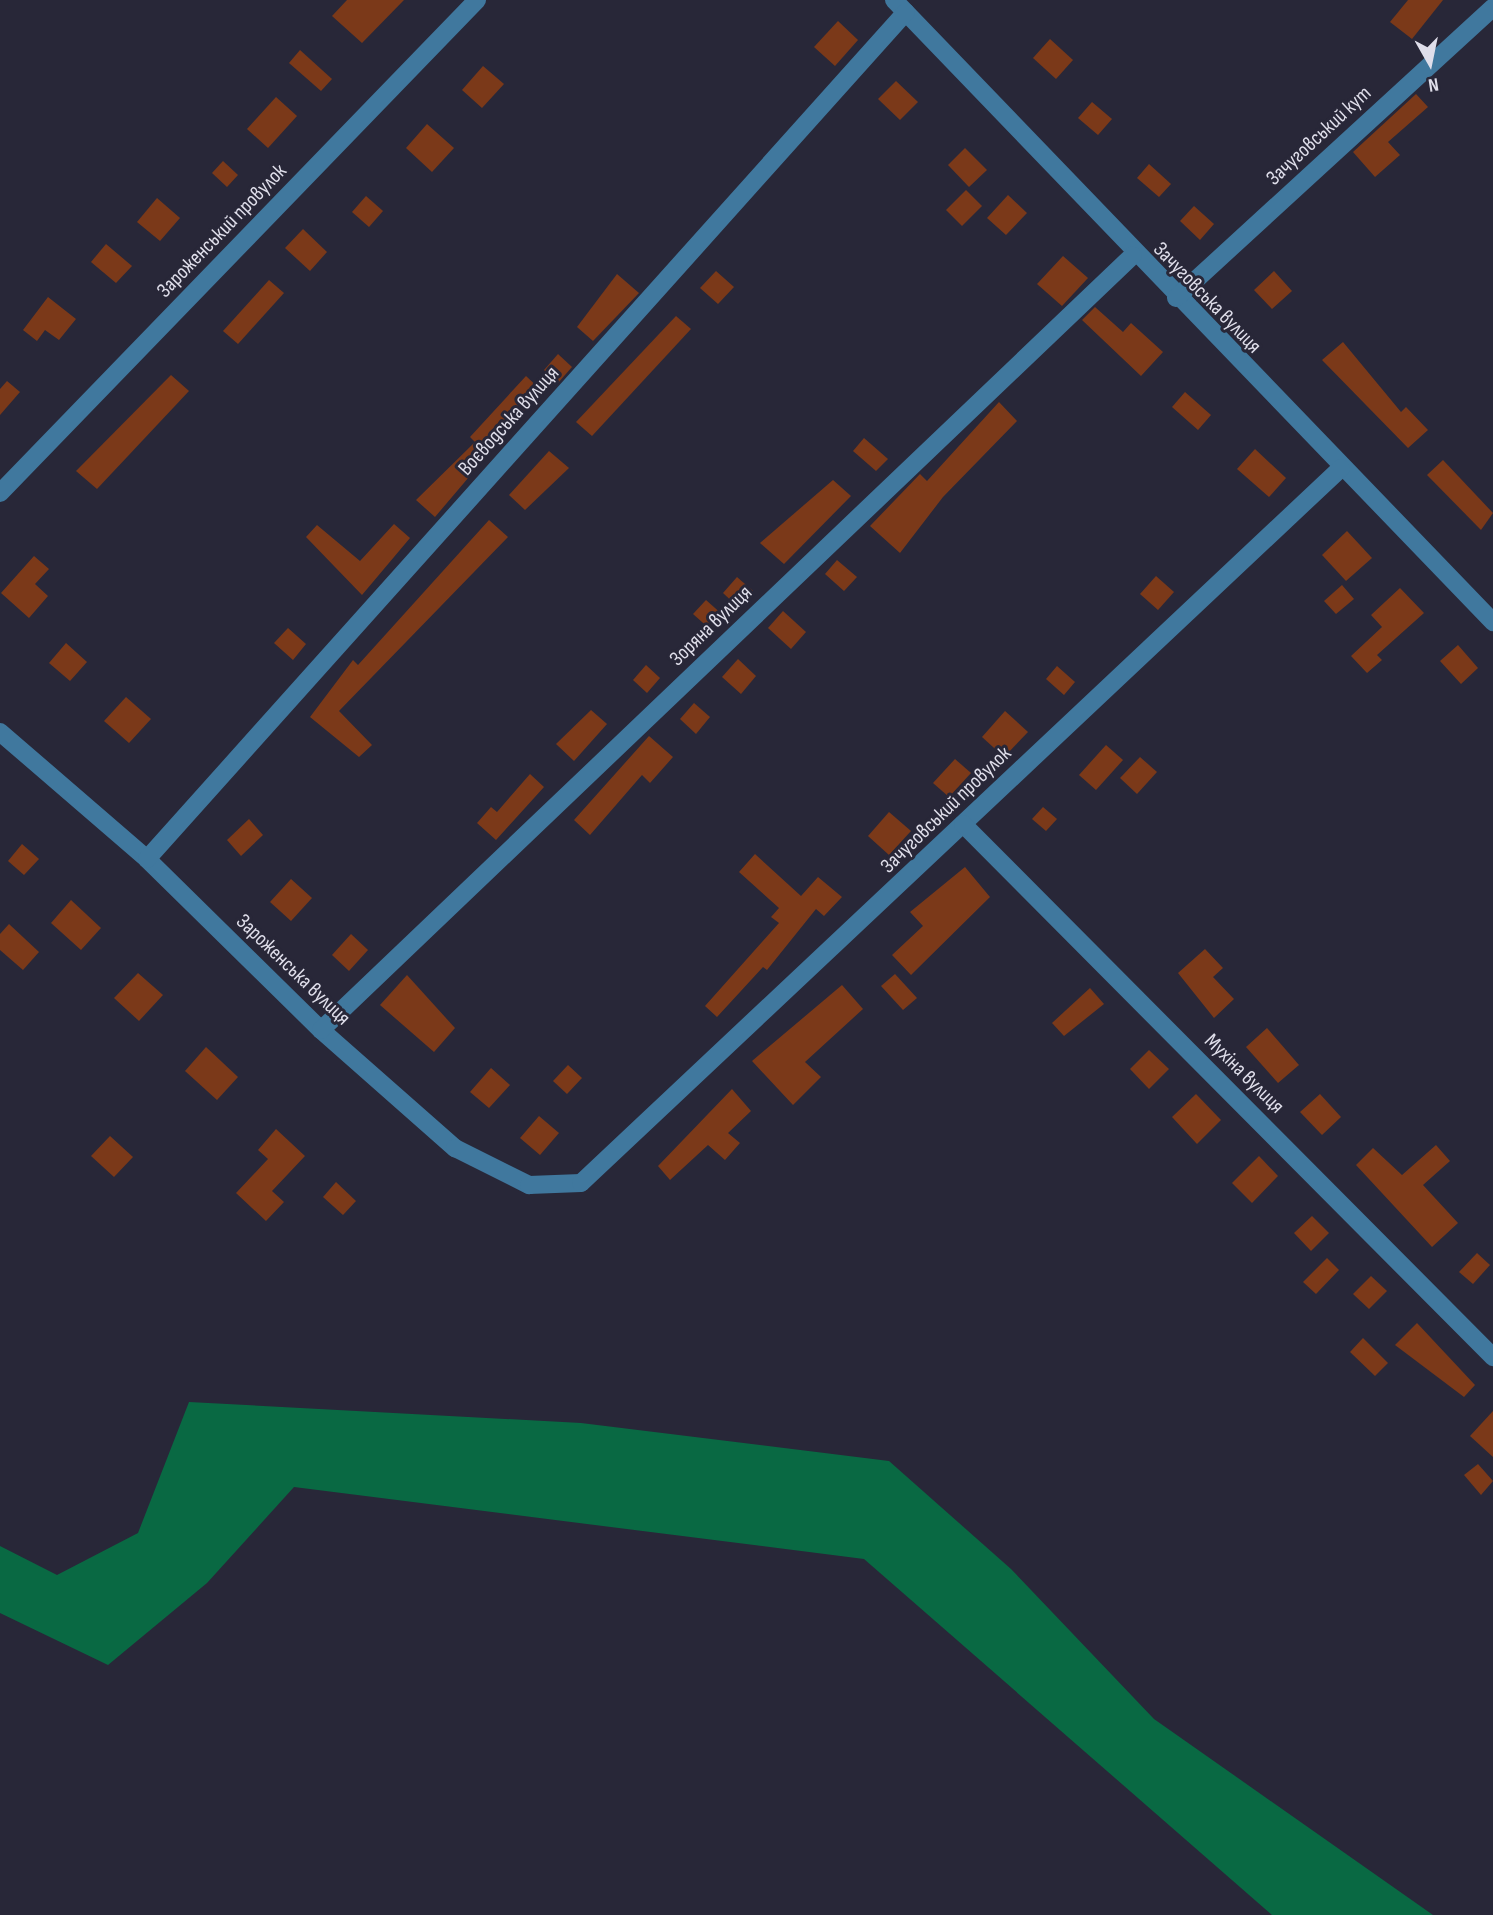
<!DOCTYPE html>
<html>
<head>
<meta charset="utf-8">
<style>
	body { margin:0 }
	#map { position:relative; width:1493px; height:1915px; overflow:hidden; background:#282738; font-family:"Sofia Sans Condensed",sans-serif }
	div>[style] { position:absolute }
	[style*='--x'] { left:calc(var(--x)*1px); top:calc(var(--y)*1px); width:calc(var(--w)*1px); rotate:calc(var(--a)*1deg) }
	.forest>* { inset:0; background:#096943 }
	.building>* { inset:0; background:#7b3919 }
	.minor>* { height:18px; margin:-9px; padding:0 9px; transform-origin:9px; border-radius:9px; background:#40789e }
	span { translate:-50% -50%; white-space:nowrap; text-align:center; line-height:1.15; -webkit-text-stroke:6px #282738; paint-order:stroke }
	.street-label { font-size:21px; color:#dfdeea }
	.north { position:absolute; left:1395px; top:28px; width:70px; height:70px; -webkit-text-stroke:5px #282738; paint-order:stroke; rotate:171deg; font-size:19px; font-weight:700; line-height:28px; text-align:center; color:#dfdeea }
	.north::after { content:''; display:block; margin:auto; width:24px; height:32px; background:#dfdeea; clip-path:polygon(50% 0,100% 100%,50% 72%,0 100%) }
</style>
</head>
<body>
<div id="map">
	<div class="forest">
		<div style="clip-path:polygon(189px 1402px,581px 1423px,889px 1461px,1011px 1569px,1154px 1719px,1433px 1915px,1272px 1915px,864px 1559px,294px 1487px,207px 1583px,108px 1665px,0 1613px,0 1546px,57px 1575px,138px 1533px)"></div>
	</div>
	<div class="building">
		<div style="clip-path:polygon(347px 0,404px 0,362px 43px,332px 16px)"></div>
		<div style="clip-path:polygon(1408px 0,1443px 0,1412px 39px,1390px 22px)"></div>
		<div style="clip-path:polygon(838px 21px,858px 40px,835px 66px,814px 47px)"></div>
		<div style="clip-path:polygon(1050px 39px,1073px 60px,1056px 79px,1033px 58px)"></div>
		<div style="clip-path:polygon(300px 50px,332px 79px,321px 91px,289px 63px)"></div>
		<div style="clip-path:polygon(483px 66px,504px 84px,482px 108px,462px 90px)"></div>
		<div style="clip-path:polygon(896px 81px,918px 102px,900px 120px,878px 99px)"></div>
		<div style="clip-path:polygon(1416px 94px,1428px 107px,1388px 142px,1400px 155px,1375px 177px,1353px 152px)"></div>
		<div style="clip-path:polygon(276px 97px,297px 116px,268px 148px,247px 129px)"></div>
		<div style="clip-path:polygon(1092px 102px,1112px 119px,1098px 135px,1078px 118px)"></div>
		<div style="clip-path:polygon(427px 124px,454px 148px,432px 172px,406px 148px)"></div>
		<div style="clip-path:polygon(965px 148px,987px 170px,969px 187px,948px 165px)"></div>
		<div style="clip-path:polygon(223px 161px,238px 175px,227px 187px,212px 173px)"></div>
		<div style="clip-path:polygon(1149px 164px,1171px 184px,1159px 197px,1137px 178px)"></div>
		<div style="clip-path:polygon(966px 190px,982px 206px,962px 226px,946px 210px)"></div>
		<div style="clip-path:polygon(1008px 195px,1027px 213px,1006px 235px,987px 218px)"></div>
		<div style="clip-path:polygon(366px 196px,383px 211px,369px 227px,352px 212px)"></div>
		<div style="clip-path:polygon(157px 198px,180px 218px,160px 241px,137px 222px)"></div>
		<div style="clip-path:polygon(1194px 206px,1214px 224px,1200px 240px,1180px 221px)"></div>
		<div style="clip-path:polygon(303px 229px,327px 252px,310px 271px,285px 248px)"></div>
		<div style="clip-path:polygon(106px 244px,132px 266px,116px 283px,91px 262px)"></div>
		<div style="clip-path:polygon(1063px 256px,1088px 278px,1062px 306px,1037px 284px)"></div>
		<div style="clip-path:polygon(716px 271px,734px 287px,718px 304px,700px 288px)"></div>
		<div style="clip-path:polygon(1274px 271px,1292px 291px,1272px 309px,1254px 290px)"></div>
		<div style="clip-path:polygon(617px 274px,639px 293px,593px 341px,577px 327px)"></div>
		<div style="clip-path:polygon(269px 280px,284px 293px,238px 344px,223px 331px)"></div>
		<div style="clip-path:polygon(48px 297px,76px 319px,59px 340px,45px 330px,37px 341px,23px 330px)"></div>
		<div style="clip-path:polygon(1095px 307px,1123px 332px,1131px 323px,1163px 352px,1141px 376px,1082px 320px)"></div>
		<div style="clip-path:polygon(676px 316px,691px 329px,592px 436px,576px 422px)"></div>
		<div style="clip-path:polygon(1343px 342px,1401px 412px,1406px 407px,1428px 430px,1408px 448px,1322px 360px)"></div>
		<div style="clip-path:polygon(558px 354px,572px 367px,558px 383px,544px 370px)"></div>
		<div style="clip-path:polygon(171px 375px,189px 391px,97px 489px,76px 471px)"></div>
		<div style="clip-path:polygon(526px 376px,542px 391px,435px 517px,416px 500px,475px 442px,470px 437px)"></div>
		<div style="clip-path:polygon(7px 381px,20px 392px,0 415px,0 389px)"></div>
		<div style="clip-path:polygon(1185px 392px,1211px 415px,1198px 430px,1172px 407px)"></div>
		<div style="clip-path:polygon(999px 402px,1017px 421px,943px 497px,900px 553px,870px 526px,920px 474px,927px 481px)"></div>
		<div style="clip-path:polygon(864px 438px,888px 459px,876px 471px,853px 451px)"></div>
		<div style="clip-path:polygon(1255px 449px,1286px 478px,1269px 497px,1237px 469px)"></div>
		<div style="clip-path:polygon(549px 451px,569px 468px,525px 510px,509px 495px)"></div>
		<div style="clip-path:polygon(1443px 460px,1493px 513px,1481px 530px,1427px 475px)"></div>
		<div style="clip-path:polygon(833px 480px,851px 496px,784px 564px,760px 543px)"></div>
		<div style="clip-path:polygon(489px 520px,508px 537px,339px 711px,372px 745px,359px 757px,310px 717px,353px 660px,358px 665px)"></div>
		<div style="clip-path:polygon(394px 524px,410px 538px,362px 595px,306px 537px,317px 525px,360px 561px)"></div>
		<div style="clip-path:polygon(1347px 531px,1372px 558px,1346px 581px,1322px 555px)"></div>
		<div style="clip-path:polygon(34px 556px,49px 569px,35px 584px,48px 596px,29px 618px,1px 593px)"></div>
		<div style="clip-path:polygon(837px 560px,857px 577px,844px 591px,825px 574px)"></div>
		<div style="clip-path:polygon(1156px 576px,1174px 592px,1158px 610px,1140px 594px)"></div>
		<div style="clip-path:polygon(737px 577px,753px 591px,738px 607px,723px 593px)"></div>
		<div style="clip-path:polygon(1342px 585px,1354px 599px,1336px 614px,1324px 601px)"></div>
		<div style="clip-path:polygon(1400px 588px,1424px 613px,1377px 655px,1382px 660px,1367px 673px,1351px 656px,1382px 627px,1371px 615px)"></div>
		<div style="clip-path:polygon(706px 600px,724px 616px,711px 630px,693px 614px)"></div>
		<div style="clip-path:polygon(783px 611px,806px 632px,791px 649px,768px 628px)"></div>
		<div style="clip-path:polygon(288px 628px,306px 644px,293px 660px,274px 643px)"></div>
		<div style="clip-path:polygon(66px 643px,87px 662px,70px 681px,49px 663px)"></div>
		<div style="clip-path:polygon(1458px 645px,1478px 668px,1461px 684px,1440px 661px)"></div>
		<div style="clip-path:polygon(738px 659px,756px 676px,741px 694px,722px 677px)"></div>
		<div style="clip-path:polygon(646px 665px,660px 678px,647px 693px,633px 680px)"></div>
		<div style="clip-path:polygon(1057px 666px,1075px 682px,1064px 695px,1046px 679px)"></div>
		<div style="clip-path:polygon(126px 697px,151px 719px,129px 743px,104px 721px)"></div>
		<div style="clip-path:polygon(694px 703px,710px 717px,696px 734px,680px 719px)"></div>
		<div style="clip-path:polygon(591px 710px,607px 724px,574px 761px,556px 744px)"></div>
		<div style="clip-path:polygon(1005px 711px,1028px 732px,1004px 757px,982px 737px)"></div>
		<div style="clip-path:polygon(649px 736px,673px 757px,650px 783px,642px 775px,590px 835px,574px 820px)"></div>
		<div style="clip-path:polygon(1106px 745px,1123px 760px,1096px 790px,1079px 775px)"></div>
		<div style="clip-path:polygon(1140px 757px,1157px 772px,1137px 794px,1120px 778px)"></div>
		<div style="clip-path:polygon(955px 759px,971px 773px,949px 797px,933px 783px)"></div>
		<div style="clip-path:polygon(530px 774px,544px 787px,496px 840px,477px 823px,491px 807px,497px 812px)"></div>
		<div style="clip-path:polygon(1043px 807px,1057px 819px,1046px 831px,1032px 819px)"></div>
		<div style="clip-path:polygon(889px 812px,911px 831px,889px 855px,868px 836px)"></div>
		<div style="clip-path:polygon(249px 819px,263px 835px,241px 856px,227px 840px)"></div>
		<div style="clip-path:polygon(22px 844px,39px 859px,24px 875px,8px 861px)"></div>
		<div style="clip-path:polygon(755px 854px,801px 896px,818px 877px,842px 897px,824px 916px,816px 909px,767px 970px,763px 967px,717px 1017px,705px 1006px,779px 923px,771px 917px,779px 908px,739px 872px)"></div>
		<div style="clip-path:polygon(965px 867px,990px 897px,911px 975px,892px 955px,923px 926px,910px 912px)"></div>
		<div style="clip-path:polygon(291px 879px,312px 898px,291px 921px,270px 902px)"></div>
		<div style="clip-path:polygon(71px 900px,101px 928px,81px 950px,51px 923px)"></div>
		<div style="clip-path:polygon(9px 924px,39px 952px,23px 970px,0 950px,0 934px)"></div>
		<div style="clip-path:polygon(351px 934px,368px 950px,349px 971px,332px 955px)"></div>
		<div style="clip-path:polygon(1205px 949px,1223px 968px,1213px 977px,1234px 999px,1214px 1018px,1178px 973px)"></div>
		<div style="clip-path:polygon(138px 973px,163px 995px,139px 1021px,114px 998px)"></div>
		<div style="clip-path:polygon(895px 974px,917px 998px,903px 1010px,881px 986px)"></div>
		<div style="clip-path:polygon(407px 975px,455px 1028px,434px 1052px,380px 1005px)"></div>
		<div style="clip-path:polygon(842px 985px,863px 1009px,805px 1062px,821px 1077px,793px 1105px,752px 1061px)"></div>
		<div style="clip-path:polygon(1090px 988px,1104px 1004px,1064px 1036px,1052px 1023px)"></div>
		<div style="clip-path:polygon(1267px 1028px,1299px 1065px,1278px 1083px,1246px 1047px)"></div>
		<div style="clip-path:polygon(206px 1047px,238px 1077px,217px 1100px,185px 1071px)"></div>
		<div style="clip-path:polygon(1149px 1050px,1169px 1069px,1149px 1089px,1130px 1069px)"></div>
		<div style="clip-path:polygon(568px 1065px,582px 1078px,567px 1094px,553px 1081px)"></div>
		<div style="clip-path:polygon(491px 1068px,510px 1085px,489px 1108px,470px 1092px)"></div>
		<div style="clip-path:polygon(732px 1089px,751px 1111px,728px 1133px,740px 1143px,725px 1160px,708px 1145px,670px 1180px,658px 1166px)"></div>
		<div style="clip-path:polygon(1196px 1094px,1221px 1120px,1197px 1144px,1172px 1117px)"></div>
		<div style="clip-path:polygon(1320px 1094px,1341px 1117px,1322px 1135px,1300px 1112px)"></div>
		<div style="clip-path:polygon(539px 1116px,559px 1133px,540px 1155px,520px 1138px)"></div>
		<div style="clip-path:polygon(276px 1129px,305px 1156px,272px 1191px,284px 1202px,266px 1221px,236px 1193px,268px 1159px,258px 1150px)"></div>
		<div style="clip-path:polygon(110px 1136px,133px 1157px,114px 1177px,91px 1156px)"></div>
		<div style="clip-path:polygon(1436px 1145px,1450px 1161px,1423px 1185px,1458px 1223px,1432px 1247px,1356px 1165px,1373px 1148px,1402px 1175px)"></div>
		<div style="clip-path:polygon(1259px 1156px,1278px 1176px,1252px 1203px,1232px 1183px)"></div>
		<div style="clip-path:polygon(336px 1182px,356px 1201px,343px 1215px,323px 1197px)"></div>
		<div style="clip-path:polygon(1312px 1216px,1329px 1233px,1311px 1251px,1294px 1233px)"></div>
		<div style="clip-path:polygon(1477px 1253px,1490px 1265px,1473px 1284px,1459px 1272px)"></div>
		<div style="clip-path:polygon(1327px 1258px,1339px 1270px,1316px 1294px,1303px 1282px)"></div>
		<div style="clip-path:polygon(1371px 1276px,1387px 1291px,1369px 1309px,1353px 1294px)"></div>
		<div style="clip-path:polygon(1417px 1323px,1475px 1385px,1464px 1397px,1395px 1345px)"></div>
		<div style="clip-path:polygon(1363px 1338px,1388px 1363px,1375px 1376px,1350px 1352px)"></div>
		<div style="clip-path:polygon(1493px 1411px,1493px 1457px,1470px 1436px)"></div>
		<div style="clip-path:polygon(1478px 1464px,1493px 1481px,1481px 1495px,1464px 1475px)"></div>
	</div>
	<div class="minor">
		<div style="--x:894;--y:0;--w:864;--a:46.08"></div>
		<div style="--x:1176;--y:298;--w:430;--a:-42.5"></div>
		<div style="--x:0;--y:493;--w:686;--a:-45.94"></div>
		<div style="--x:0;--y:732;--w:194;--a:40.8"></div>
		<div style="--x:147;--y:859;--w:244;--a:44.5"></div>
		<div style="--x:321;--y:1030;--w:179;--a:41.4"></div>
		<div style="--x:455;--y:1148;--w:83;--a:26.6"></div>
		<div style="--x:529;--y:1185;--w:52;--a:-2.2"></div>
		<div style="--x:581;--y:1183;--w:1043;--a:-43.25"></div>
		<div style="--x:963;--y:824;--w:752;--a:45.16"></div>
		<div style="--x:147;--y:859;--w:1137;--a:-48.14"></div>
		<div style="--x:321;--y:1030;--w:1122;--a:-43.66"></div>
	</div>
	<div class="street-label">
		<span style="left:1319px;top:136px;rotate:-43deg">Зачуговський кут</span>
		<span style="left:222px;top:231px;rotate:-46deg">Зароженський провулок</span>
		<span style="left:1207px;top:298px;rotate:46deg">Зачуговська вулиця</span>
		<span style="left:509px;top:421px;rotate:-48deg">Воєводська вулиця</span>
		<span style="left:711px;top:626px;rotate:-44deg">Зоряна вулиця</span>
		<span style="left:946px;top:810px;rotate:-44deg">Зачуговський провулок</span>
		<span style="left:293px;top:970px;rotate:44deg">Зароженська вулиця</span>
		<span style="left:1244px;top:1074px;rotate:45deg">Мухіна вулиця</span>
	</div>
	<div class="north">N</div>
</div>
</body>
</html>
